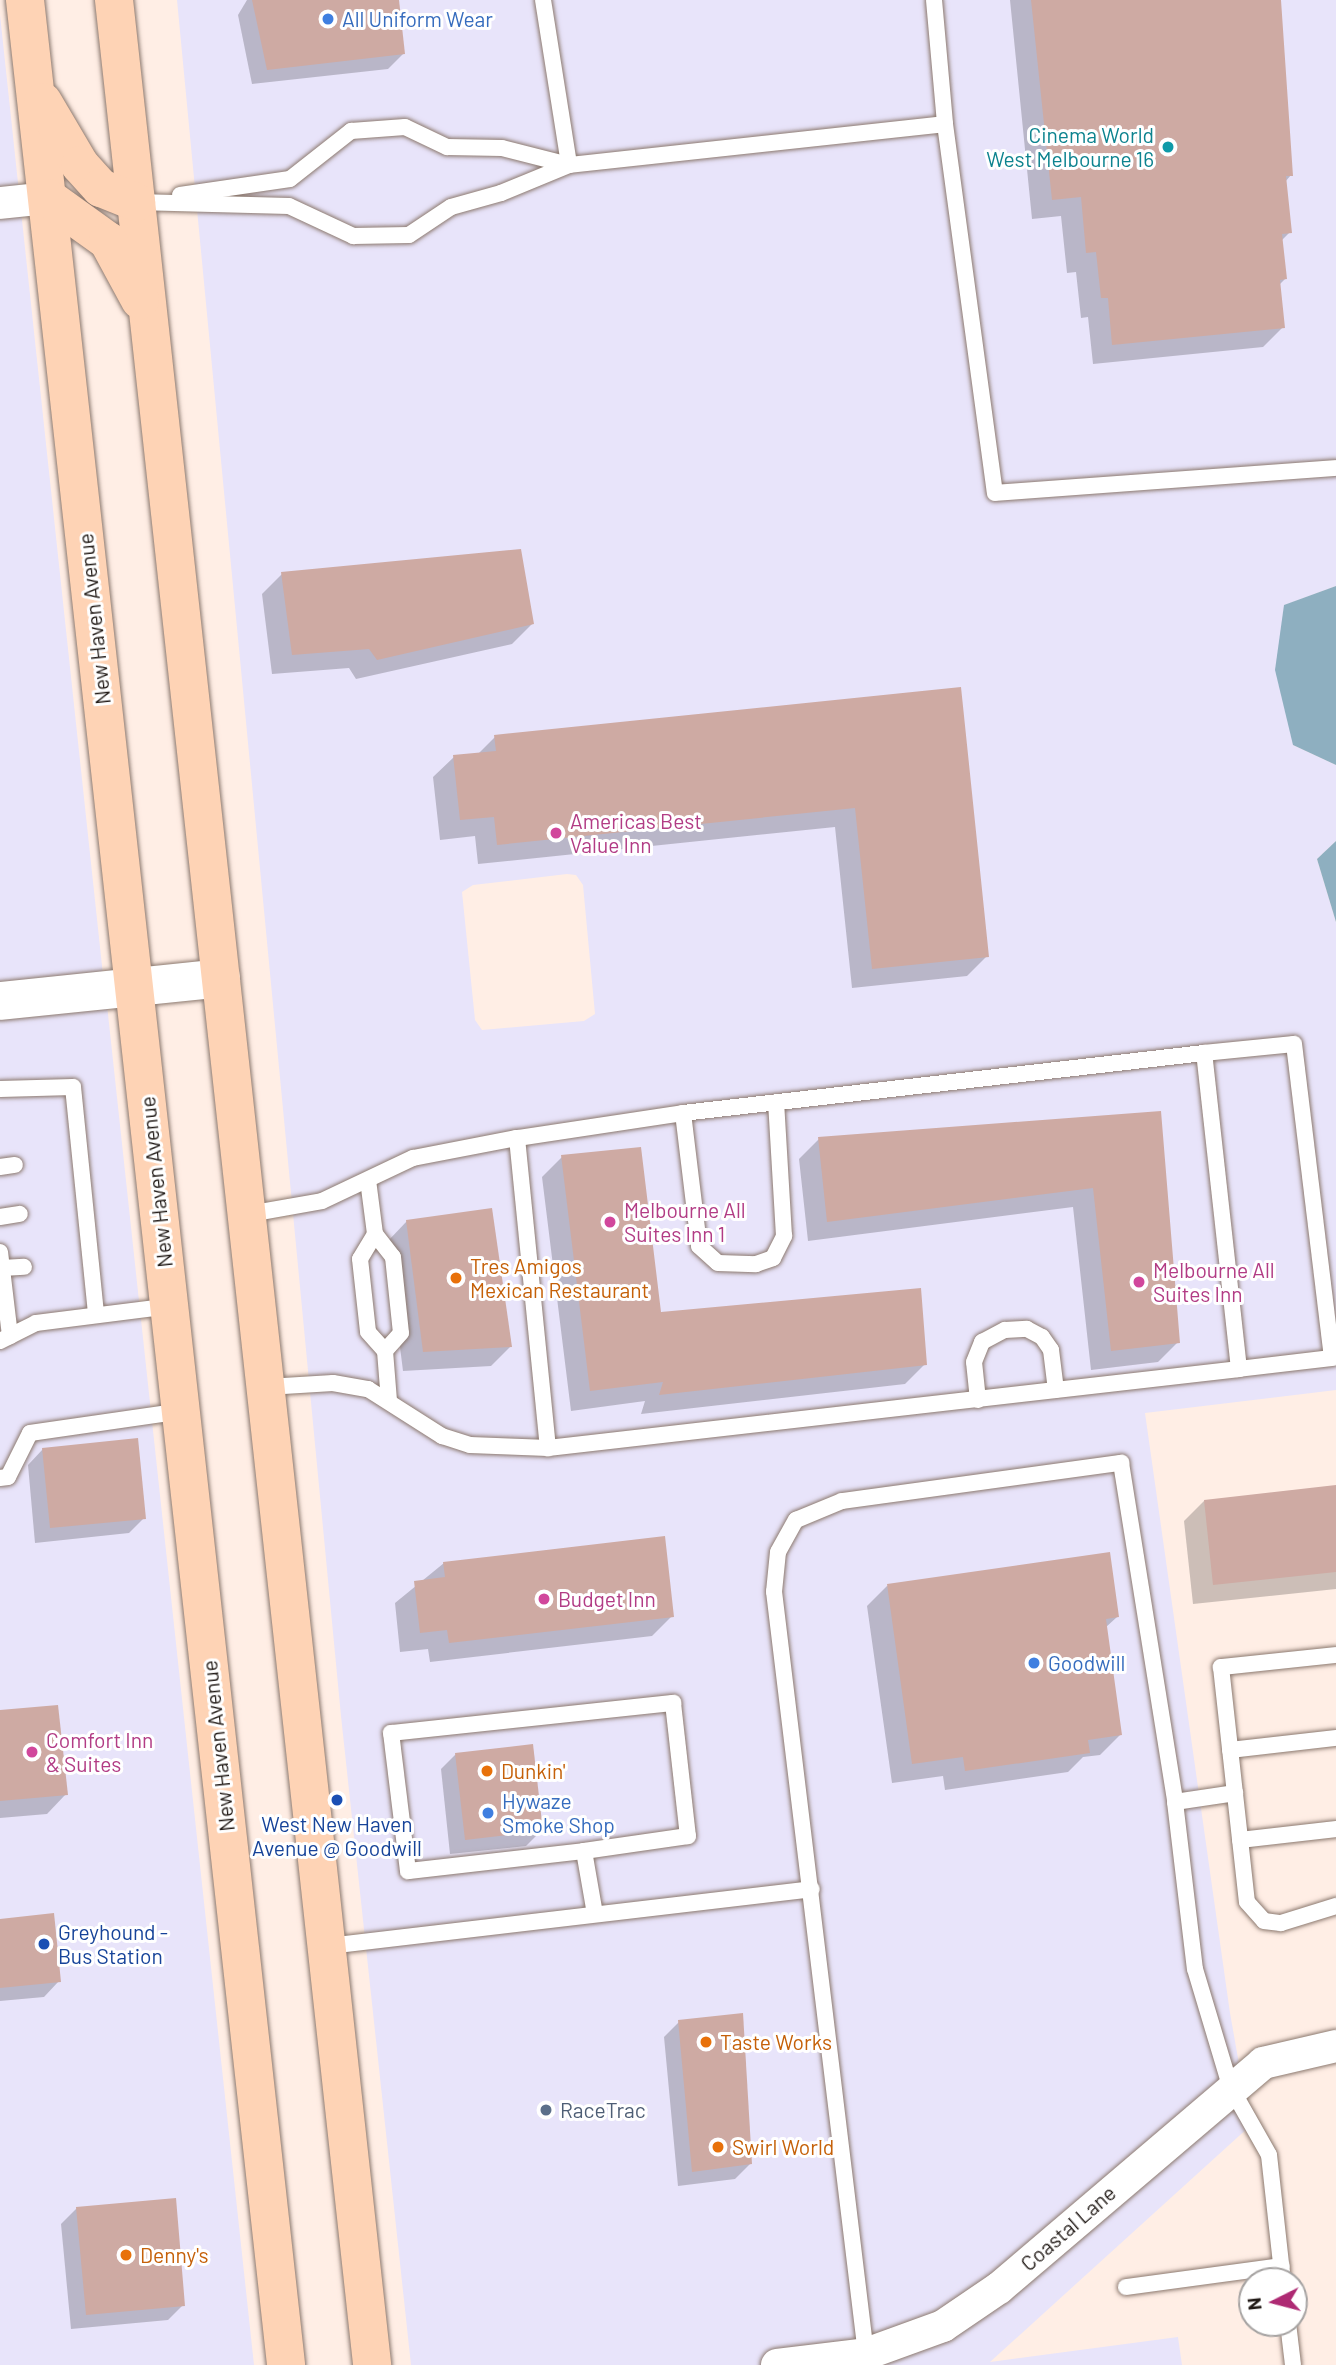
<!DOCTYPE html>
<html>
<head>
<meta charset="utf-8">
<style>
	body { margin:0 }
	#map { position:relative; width:1336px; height:2365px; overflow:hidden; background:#ffeee5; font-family:Barlow,sans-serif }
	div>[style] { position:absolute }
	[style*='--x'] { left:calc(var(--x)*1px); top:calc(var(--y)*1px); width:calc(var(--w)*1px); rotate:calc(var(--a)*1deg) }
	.commercial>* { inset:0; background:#e8e4fa }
	.water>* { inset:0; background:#8eafc0 }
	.shadow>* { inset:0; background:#0003 }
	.building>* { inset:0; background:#ceaaa3 }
	.roads { filter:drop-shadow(0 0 2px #8c796f) drop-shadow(0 0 2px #8c796f) }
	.lane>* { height:16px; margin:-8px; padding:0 8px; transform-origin:8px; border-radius:8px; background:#fff }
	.street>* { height:32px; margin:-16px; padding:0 16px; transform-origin:16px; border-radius:16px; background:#fff }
	.secondary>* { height:38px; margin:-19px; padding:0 19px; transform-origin:19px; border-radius:19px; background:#fff }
	.primary>* { height:38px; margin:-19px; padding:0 19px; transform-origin:19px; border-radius:19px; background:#fed3b5 }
	.dots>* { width:19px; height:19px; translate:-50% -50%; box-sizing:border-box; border:4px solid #fff; border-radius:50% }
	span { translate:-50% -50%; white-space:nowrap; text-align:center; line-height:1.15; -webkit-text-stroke:6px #fff; paint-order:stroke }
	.shop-label { font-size:21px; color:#366cbe }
	.left { translate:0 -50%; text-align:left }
	.culture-label { font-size:21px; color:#0d838f }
	.right { translate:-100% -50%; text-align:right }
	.street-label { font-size:21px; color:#211a16 }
	.hotel-label { font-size:21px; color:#b23c85 }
	.food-label { font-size:21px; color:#c56008 }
	.transit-label { font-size:21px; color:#164399 }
	.service-label { font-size:21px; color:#4e5e75 }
	.north { position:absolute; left:1238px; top:2267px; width:70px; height:70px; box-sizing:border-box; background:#fff; border:2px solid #a6a3a2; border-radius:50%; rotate:264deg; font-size:19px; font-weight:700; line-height:28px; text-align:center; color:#211a16 }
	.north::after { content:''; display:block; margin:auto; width:24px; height:32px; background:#ae2a73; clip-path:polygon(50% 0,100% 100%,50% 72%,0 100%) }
</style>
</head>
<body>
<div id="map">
	<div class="commercial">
		<div style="clip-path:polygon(evenodd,177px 0,1336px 0,1336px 586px,1285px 605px,1293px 745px,1336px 765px,1336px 841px,1317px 859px,1336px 922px,1336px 1390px,1145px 1413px,1230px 2013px,1250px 2126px,990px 2362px,1178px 2337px,1182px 2365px,411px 2365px,341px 1716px,177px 0,567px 874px,576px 875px,583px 885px,595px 1014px,584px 1021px,482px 1030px,475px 1020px,462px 892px,473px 885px,567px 874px)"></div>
		<div style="clip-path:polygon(0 15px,103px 975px,0 986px)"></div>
		<div style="clip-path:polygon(107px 1005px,254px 2365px,0 2365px,0 1016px)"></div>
	</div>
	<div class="water">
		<div style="clip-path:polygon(1336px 586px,1336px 765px,1293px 745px,1275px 670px,1284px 605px)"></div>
		<div style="clip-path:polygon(1336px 841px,1336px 922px,1317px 859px)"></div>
	</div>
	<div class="shadow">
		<div style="clip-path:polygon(247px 0,397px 0,403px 54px,388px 69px,252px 84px,238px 15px)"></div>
		<div style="clip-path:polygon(1010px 0,1279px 0,1291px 175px,1285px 182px,1290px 232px,1281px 241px,1285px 279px,1279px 285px,1283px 327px,1263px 347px,1093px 364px,1088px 317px,1081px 318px,1076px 272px,1067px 273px,1061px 216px,1032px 219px)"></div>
		<div style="clip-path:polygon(282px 574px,532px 624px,512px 644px,356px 679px,349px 668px,272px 674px,262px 594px)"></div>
		<div style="clip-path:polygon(959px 689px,987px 956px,967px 976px,852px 988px,835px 827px,478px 864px,475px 836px,440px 840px,433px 777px,454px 757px,477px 755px,495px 737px)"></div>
		<div style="clip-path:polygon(1159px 1113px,1178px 1342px,1158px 1362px,1091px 1370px,1073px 1207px,808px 1241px,799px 1159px,819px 1139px)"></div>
		<div style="clip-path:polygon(562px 1157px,660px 1314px,925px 1364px,905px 1384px,641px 1414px,645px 1401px,571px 1411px,542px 1177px)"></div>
		<div style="clip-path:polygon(407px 1221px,511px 1346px,491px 1366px,403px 1371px,387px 1242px)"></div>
		<div style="clip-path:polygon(43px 1449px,144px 1518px,129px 1533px,35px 1543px,28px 1465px)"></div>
		<div style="clip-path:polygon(1336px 1487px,1336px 1589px,1193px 1604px,1184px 1521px,1204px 1501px)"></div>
		<div style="clip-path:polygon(444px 1563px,672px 1616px,652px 1636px,430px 1662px,428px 1649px,400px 1652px,395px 1603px)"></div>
		<div style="clip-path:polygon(887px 1586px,1117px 1617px,1105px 1628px,1120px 1735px,1100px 1755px,1083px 1757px,1068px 1772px,945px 1790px,943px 1776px,892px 1783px,867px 1606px)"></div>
		<div style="clip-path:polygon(0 1712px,66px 1794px,47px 1814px,0 1818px)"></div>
		<div style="clip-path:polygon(456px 1754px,541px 1831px,526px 1846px,450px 1854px,441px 1769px)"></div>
		<div style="clip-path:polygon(0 1921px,59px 1981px,44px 1997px,0 2001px)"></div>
		<div style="clip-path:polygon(679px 2022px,750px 2164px,735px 2179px,678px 2186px,664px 2037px)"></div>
		<div style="clip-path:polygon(77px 2208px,183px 2305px,168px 2320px,71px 2329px,61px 2224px)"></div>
	</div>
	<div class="building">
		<div style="clip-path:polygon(252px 0,399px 0,405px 54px,267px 70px)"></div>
		<div style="clip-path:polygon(1031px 0,1281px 0,1293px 176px,1286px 176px,1292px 233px,1282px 234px,1287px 279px,1280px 280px,1285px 328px,1112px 345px,1108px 298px,1101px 298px,1096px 252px,1086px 253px,1081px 197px,1052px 200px)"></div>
		<div style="clip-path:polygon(521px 549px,534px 624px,377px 660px,369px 649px,292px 655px,281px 572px)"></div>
		<div style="clip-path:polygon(961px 687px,989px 957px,872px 969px,855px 808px,497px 845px,494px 817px,460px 820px,453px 755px,496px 751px,494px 735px)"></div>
		<div style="clip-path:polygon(1161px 1111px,1180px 1343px,1111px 1351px,1093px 1188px,827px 1222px,818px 1137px)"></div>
		<div style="clip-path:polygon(641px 1147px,661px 1312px,921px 1288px,927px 1365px,659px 1395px,663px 1382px,590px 1391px,561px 1155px)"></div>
		<div style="clip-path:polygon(492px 1208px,512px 1347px,423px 1352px,406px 1220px)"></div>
		<div style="clip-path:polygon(138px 1438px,146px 1519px,50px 1528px,42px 1448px)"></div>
		<div style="clip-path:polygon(1336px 1485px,1336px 1572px,1213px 1585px,1204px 1500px)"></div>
		<div style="clip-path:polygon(665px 1536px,674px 1617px,449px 1643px,447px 1630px,420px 1633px,414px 1581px,445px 1577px,443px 1562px)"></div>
		<div style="clip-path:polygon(1110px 1552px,1119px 1617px,1106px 1619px,1122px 1735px,1088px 1740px,1090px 1753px,965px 1771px,963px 1757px,912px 1764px,887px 1584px)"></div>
		<div style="clip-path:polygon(58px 1705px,68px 1795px,0 1801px,0 1710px)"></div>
		<div style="clip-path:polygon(533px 1744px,543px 1831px,465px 1840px,455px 1753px)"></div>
		<div style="clip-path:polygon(54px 1913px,61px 1982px,0 1988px,0 1919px)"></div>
		<div style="clip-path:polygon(743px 2013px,752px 2164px,692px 2172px,678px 2020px)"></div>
		<div style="clip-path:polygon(176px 2198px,185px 2306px,86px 2315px,76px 2207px)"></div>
	</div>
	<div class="roads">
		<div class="lane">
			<div style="--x:543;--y:0;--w:167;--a:81"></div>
			<div style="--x:934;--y:0;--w:124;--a:84.9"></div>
			<div style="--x:945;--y:124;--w:372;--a:82.3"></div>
			<div style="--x:995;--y:493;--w:342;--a:-4.2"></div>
			<div style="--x:180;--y:195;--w:111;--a:-8.3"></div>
			<div style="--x:290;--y:179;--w:78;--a:-38.2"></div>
			<div style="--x:351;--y:131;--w:54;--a:-4.2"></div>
			<div style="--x:405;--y:127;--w:47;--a:25.5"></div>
			<div style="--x:447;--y:147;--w:55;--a:1"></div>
			<div style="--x:502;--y:148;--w:69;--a:14.2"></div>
			<div style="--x:136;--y:202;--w:153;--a:1.5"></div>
			<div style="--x:289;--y:206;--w:71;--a:25.1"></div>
			<div style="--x:353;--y:236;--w:56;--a:-1"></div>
			<div style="--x:409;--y:235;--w:50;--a:-33.7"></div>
			<div style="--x:451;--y:207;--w:52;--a:-15.6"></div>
			<div style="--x:501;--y:193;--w:74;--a:-22.4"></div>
			<div style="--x:569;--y:165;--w:378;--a:-6.2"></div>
			<div style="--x:1204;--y:1053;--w:90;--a:-5.7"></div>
			<div style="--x:1294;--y:1044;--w:316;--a:83.1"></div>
			<div style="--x:1332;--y:1358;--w:94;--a:173.3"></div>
			<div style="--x:0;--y:1089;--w:73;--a:-1.6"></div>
			<div style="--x:73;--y:1087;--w:229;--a:84.2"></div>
			<div style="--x:683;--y:1113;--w:134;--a:83.1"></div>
			<div style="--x:699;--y:1246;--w:25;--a:42"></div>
			<div style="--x:718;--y:1263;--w:38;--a:2"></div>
			<div style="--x:756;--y:1264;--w:18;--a:-19"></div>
			<div style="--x:773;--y:1258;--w:25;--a:-63"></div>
			<div style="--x:784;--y:1236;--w:134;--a:-93.4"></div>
			<div style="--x:0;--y:1167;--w:15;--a:-8"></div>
			<div style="--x:368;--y:1180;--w:54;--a:82.6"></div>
			<div style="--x:375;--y:1234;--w:29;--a:52"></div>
			<div style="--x:393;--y:1257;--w:76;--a:84"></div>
			<div style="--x:401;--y:1333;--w:24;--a:132"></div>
			<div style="--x:249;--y:1214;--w:74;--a:-10.1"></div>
			<div style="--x:322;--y:1201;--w:101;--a:-25.3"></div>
			<div style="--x:413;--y:1158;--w:106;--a:-10.9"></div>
			<div style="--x:0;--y:1217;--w:20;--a:-9"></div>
			<div style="--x:375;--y:1234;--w:29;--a:121"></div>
			<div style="--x:360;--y:1259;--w:73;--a:83.7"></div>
			<div style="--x:368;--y:1332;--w:25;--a:48"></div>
			<div style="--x:385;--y:1351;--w:50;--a:85.4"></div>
			<div style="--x:0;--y:1252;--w:85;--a:83.2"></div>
			<div style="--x:2;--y:1268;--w:22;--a:-3"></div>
			<div style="--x:0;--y:1341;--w:40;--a:-26.6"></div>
			<div style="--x:36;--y:1323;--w:135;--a:-7.2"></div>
			<div style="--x:267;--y:1387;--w:66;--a:-3.5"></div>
			<div style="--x:333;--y:1383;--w:36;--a:10"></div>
			<div style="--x:368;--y:1389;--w:88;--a:32.4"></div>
			<div style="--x:442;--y:1436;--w:29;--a:18"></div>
			<div style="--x:470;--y:1445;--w:78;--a:2.2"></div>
			<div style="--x:548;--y:1448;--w:696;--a:-6.52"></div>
			<div style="--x:1239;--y:1369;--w:318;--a:-96.3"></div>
			<div style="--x:1204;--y:1053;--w:524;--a:173.43"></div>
			<div style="--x:683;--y:1113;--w:168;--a:171.4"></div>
			<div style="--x:517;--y:1138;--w:312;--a:84.3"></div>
			<div style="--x:978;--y:1400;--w:38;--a:-96"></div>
			<div style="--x:974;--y:1362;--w:22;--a:-68"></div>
			<div style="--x:982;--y:1342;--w:26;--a:-28"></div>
			<div style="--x:1005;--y:1330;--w:22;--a:-3"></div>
			<div style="--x:1027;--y:1329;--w:17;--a:28"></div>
			<div style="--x:1042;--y:1337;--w:16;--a:55"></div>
			<div style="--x:1051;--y:1350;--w:40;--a:82.9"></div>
			<div style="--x:0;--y:1478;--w:8;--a:-7"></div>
			<div style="--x:8;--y:1477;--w:49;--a:-63.4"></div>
			<div style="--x:30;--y:1433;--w:154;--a:-8.2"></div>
			<div style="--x:1336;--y:1655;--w:116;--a:174"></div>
			<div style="--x:1221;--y:1667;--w:236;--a:83.7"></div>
			<div style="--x:1247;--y:1902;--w:25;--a:48"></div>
			<div style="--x:1264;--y:1921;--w:17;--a:7"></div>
			<div style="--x:1281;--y:1923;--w:58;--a:-17.2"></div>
			<div style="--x:1230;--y:1750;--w:107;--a:-6.5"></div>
			<div style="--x:1175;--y:1802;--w:61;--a:-8.5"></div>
			<div style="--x:1240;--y:1840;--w:97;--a:-6.5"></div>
			<div style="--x:584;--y:1851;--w:177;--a:173.5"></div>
			<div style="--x:408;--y:1871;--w:139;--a:-97"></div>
			<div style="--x:391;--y:1733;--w:284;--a:-6.1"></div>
			<div style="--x:673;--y:1703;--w:134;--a:83.6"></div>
			<div style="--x:688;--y:1836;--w:105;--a:171.8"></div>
			<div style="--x:584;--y:1851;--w:64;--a:80.1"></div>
			<div style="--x:328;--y:1946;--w:487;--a:-6.7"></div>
			<div style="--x:1126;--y:2287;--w:157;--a:-7.7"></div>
			<div style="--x:1288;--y:2323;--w:42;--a:83.2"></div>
			<div style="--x:866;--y:2354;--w:768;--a:-96.88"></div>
			<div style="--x:774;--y:1592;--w:40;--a:-84.3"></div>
			<div style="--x:778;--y:1552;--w:37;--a:-61"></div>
			<div style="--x:796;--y:1520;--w:50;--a:-22.4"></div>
			<div style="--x:842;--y:1501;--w:282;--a:-7.8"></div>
			<div style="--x:1121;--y:1463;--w:343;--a:80.9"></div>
			<div style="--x:1175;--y:1802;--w:168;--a:83.2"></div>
			<div style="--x:1195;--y:1969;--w:122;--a:73.3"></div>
			<div style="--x:1230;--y:2086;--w:79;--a:60.5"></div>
			<div style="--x:1269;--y:2155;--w:127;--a:83.7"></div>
		</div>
		<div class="street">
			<div style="--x:0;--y:203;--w:48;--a:-5.9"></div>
			<div style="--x:777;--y:2365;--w:90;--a:-7"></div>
			<div style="--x:866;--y:2354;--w:82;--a:-20"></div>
			<div style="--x:943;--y:2326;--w:68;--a:-34.2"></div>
			<div style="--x:999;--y:2288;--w:347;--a:-40.4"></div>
			<div style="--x:1263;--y:2063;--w:75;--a:-13.1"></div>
		</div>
		<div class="secondary">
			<div style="--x:0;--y:1001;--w:222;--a:-5.9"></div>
		</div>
		<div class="primary">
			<div style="--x:25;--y:0;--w:2379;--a:83.7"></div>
			<div style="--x:114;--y:0;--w:2379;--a:83.77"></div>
			<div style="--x:43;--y:102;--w:73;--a:59.6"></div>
			<div style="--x:80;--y:165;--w:31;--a:48"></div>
			<div style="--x:101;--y:188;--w:38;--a:22"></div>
			<div style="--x:48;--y:198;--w:74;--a:35.6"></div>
			<div style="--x:108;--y:241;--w:67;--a:61.5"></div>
		</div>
	</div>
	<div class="dots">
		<div style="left:328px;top:19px;background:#3f7fe0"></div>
		<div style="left:1168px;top:147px;background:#0f9aa8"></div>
		<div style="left:556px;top:833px;background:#d1479c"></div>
		<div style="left:610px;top:1222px;background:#d1479c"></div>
		<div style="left:456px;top:1278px;background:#e8710a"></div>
		<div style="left:1139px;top:1282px;background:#d1479c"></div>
		<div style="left:544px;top:1599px;background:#d1479c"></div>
		<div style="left:1034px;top:1663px;background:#3f7fe0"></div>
		<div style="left:32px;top:1752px;background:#d1479c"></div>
		<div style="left:487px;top:1771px;background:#e8710a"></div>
		<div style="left:337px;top:1800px;background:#1a4fb4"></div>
		<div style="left:488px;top:1813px;background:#3f7fe0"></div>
		<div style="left:44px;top:1944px;background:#1a4fb4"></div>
		<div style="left:706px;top:2042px;background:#e8710a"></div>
		<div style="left:546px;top:2110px;background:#5c6f8a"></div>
		<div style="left:718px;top:2147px;background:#e8710a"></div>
		<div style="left:126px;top:2255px;background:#e8710a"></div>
	</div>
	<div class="shop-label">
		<span class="left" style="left:342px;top:19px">All Uniform Wear</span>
		<span class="left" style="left:1048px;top:1663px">Goodwill</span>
		<span class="left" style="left:502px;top:1813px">Hywaze<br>Smoke Shop</span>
	</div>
	<div class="culture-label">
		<span class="right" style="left:1154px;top:147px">Cinema World<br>West Melbourne 16</span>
	</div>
	<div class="street-label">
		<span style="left:94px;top:619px;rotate:-96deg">New Haven Avenue</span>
		<span style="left:156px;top:1182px;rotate:-96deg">New Haven Avenue</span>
		<span style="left:218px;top:1746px;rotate:-96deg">New Haven Avenue</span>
		<span style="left:1068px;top:2228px;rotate:-41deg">Coastal Lane</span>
	</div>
	<div class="hotel-label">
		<span class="left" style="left:570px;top:833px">Americas Best<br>Value Inn</span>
		<span class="left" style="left:624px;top:1222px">Melbourne All<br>Suites Inn 1</span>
		<span class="left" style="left:1153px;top:1282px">Melbourne All<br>Suites Inn</span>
		<span class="left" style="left:558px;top:1599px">Budget Inn</span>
		<span class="left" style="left:46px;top:1752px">Comfort Inn<br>&amp; Suites</span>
	</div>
	<div class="food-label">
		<span class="left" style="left:470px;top:1278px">Tres Amigos<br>Mexican Restaurant</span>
		<span class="left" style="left:501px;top:1771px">Dunkin'</span>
		<span class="left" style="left:720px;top:2042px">Taste Works</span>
		<span class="left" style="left:732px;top:2147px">Swirl World</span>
		<span class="left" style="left:140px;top:2255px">Denny's</span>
	</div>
	<div class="transit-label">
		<span style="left:337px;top:1836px">West New Haven<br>Avenue @ Goodwill</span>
		<span class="left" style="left:58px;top:1944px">Greyhound -<br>Bus Station</span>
	</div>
	<div class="service-label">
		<span class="left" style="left:560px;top:2110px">RaceTrac</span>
	</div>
	<div class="north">N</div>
</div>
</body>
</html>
